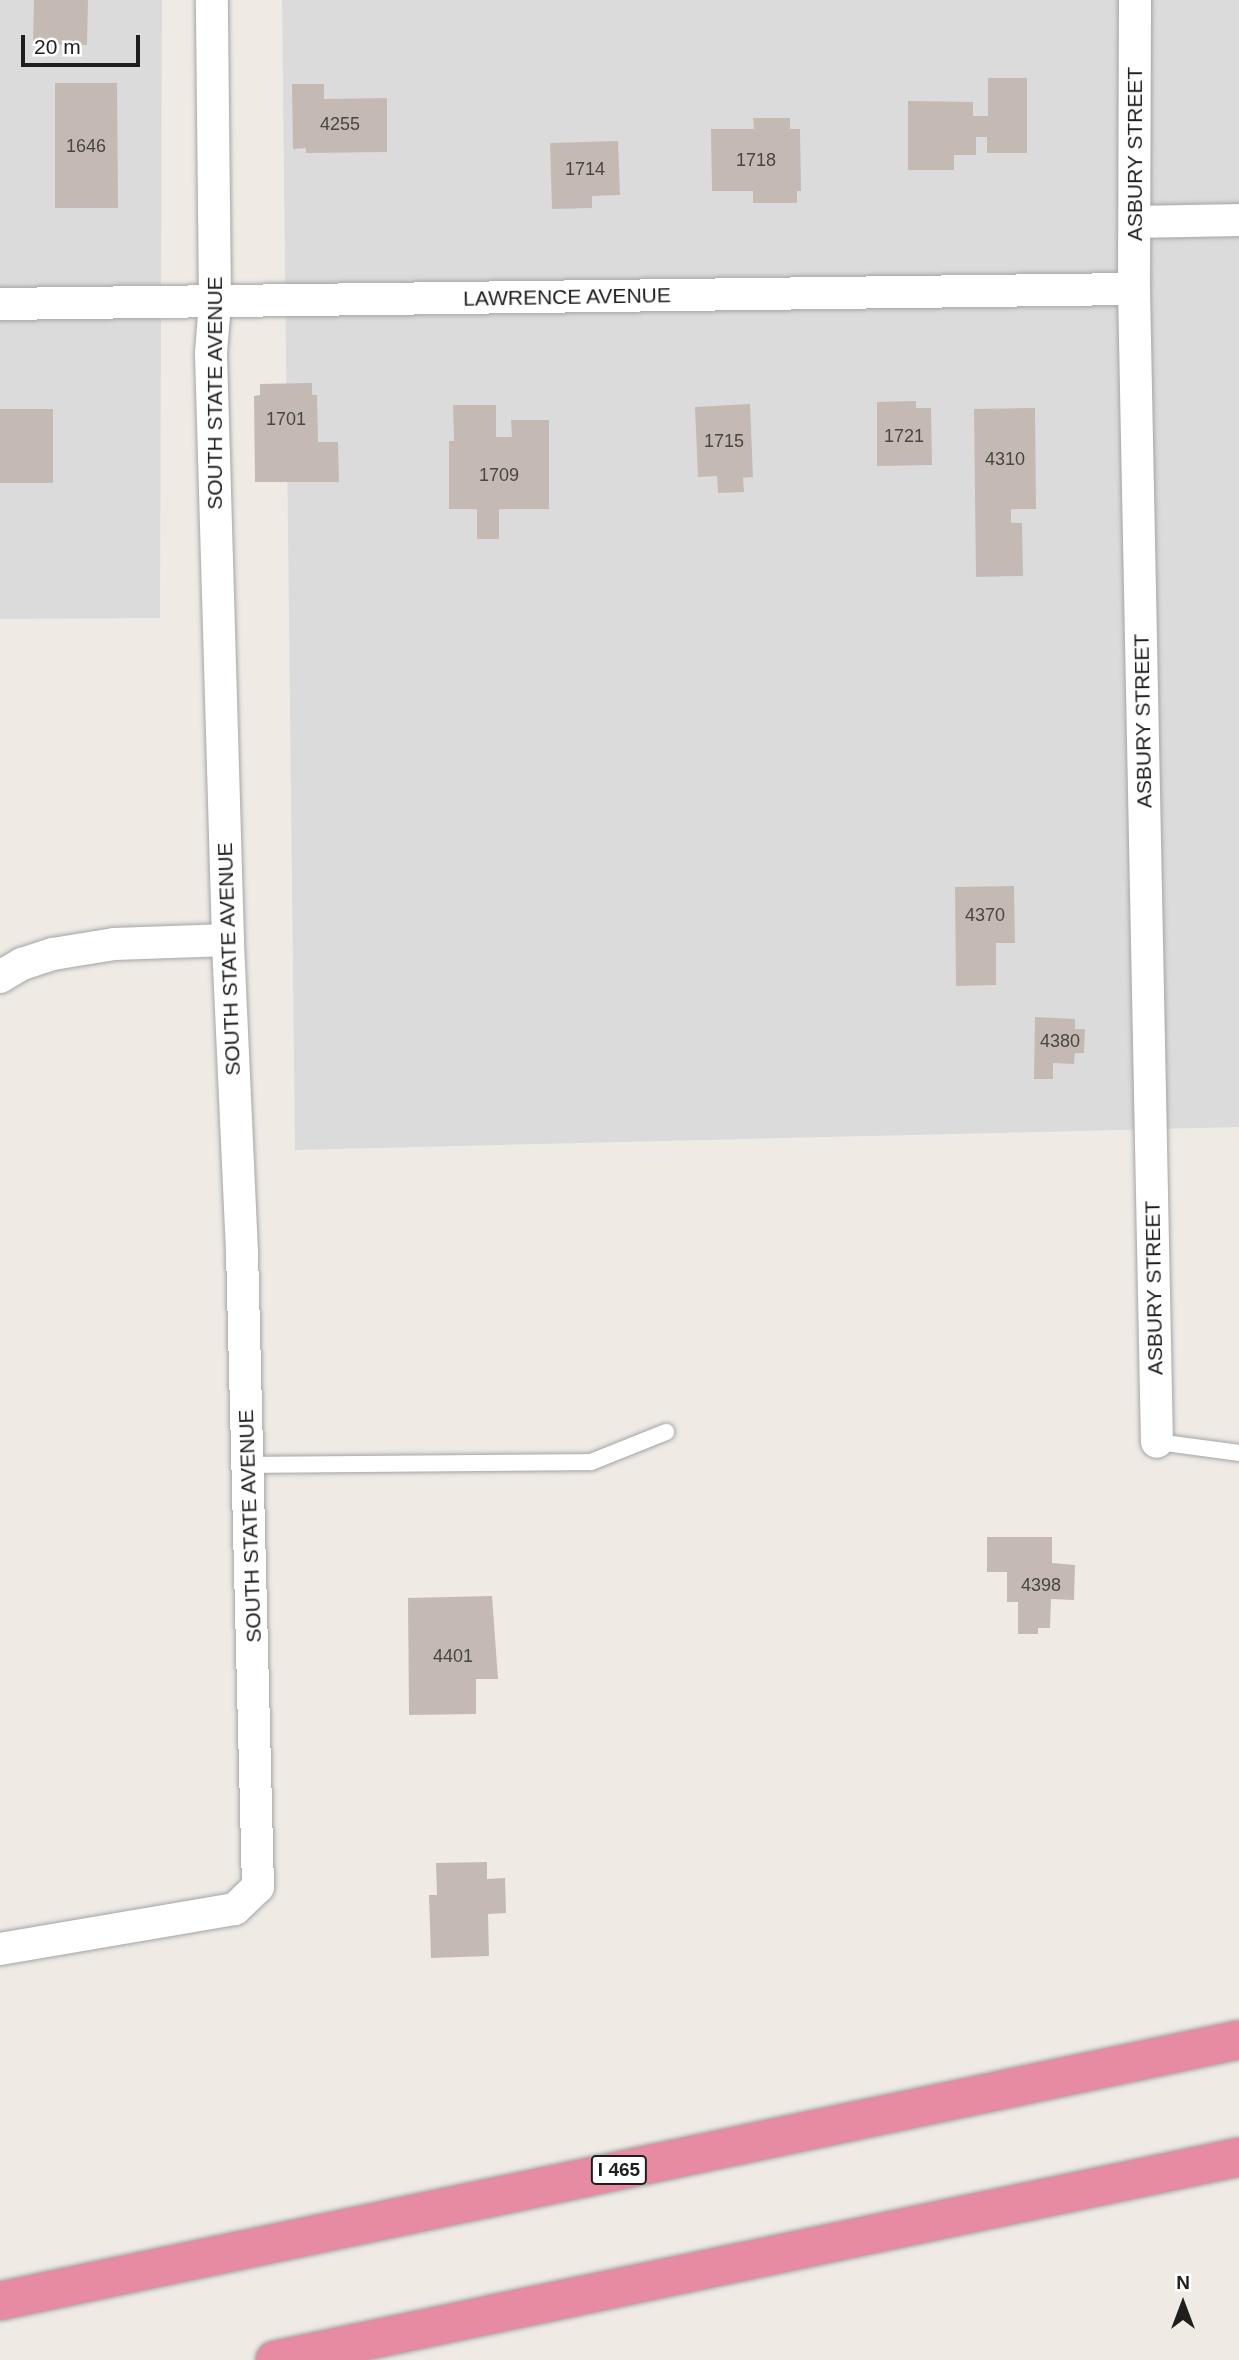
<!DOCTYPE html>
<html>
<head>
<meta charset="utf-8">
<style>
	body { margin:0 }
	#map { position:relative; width:1239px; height:2360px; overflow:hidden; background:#efeae4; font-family:Helvetica,sans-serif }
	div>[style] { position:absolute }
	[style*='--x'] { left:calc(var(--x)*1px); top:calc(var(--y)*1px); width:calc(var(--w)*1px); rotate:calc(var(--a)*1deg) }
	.residential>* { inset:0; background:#dcdbdb }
	.building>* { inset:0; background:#c4bab3 }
	.roads { filter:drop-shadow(0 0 2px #a5a5a5) drop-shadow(0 0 2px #a5a5a5) }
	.service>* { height:16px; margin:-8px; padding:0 8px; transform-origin:8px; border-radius:8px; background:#fff }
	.minor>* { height:32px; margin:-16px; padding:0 16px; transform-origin:16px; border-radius:16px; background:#fff }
	.motorway>* { height:38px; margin:-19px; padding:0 19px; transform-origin:19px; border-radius:19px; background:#e78ba3 }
	span { translate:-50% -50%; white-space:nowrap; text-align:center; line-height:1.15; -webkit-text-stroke:6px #fff; paint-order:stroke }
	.number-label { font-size:18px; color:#484543 }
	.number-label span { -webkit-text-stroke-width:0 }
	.shield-label span { padding:2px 5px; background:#fff; border:2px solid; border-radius:5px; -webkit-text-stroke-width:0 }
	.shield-label { font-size:19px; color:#1e1e1e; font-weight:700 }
	.street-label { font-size:21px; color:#1e1e1e }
	.north { position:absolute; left:1148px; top:2269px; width:70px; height:70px; -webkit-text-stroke:5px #fff; paint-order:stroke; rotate:0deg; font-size:19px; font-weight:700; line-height:28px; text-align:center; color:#1e1e1e }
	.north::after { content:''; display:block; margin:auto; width:24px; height:32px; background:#1e1e1e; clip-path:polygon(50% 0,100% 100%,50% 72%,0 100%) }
	.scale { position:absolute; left:21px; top:35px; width:119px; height:32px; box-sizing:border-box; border:4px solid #1e1e1e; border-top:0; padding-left:9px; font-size:21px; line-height:24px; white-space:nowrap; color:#1e1e1e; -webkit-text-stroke:5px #fff; paint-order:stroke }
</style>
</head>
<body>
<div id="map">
	<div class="residential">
		<div style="clip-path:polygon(0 0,162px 0,160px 618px,0 619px)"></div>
		<div style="clip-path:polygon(282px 0,1239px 0,1239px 1127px,295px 1150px)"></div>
	</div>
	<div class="building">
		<div style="clip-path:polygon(34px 0,88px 0,87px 45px,33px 44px)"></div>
		<div style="clip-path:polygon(988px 78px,1027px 78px,1027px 153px,987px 153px,987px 137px,976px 137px,976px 155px,954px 155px,954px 170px,908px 170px,908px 101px,973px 102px,973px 116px,988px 116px)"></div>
		<div style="clip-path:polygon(55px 83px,117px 83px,118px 208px,55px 208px)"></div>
		<div style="clip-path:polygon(292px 84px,324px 84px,324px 99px,387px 98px,387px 152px,306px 153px,306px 148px,293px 149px)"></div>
		<div style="clip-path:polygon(753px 118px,790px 118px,790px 129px,800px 129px,801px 191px,797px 191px,797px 203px,753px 203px,753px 191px,712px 191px,711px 129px,754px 129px)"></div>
		<div style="clip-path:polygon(618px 141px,620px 195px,592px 196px,592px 208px,552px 209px,550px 143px)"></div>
		<div style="clip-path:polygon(312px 383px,312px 395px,317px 395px,318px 442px,338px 442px,339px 482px,255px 482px,254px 396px,260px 395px,260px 384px)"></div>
		<div style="clip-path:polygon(916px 401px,916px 408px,931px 408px,932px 465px,877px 466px,877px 402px)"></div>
		<div style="clip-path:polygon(750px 404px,753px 477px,743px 478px,744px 492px,718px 493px,717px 476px,698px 477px,695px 407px)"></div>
		<div style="clip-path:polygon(453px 405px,496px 405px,496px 437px,512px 437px,511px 420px,549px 420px,549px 509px,499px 509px,499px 539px,477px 539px,477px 509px,449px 509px,449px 441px,454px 441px)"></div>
		<div style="clip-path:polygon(1035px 408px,1036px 509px,1011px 509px,1011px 523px,1022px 523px,1023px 576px,976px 577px,974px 409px)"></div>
		<div style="clip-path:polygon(0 409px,53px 409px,53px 483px,0 483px)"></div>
		<div style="clip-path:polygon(1014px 886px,1015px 943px,996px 943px,996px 985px,956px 986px,955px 887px)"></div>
		<div style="clip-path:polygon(1035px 1017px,1075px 1019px,1075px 1029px,1085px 1029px,1084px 1053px,1075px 1053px,1074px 1064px,1053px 1063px,1053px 1079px,1034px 1079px)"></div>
		<div style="clip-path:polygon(987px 1537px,1052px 1537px,1052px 1563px,1075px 1565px,1074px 1600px,1051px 1599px,1050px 1628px,1038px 1628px,1038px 1634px,1018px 1634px,1018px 1602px,1007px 1602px,1007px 1572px,987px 1572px)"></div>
		<div style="clip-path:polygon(492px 1596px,498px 1679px,476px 1679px,476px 1714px,409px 1715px,408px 1598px)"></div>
		<div style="clip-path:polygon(487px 1862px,487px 1879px,505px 1878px,506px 1913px,488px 1914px,489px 1956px,431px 1958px,429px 1895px,437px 1895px,436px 1863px)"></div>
	</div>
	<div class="roads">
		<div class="service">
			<div style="--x:1157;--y:1442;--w:83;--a:7.6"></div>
			<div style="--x:248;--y:1465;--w:343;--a:-0.5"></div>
			<div style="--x:591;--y:1462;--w:81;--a:-21.8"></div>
		</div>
		<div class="minor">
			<div style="--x:1135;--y:0;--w:289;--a:90.2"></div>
			<div style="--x:1134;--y:289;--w:1153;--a:88.86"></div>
			<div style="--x:1135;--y:222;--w:104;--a:-1.1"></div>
			<div style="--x:0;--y:304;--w:1134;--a:-0.76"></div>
			<div style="--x:0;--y:977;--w:26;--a:-31"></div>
			<div style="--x:22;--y:964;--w:33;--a:-18"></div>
			<div style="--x:53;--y:954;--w:62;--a:-9.3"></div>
			<div style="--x:114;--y:944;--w:114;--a:-2"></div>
			<div style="--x:0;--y:1949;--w:238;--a:-9.7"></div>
			<div style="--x:235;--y:1909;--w:32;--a:-44"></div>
			<div style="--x:258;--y:1887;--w:635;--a:-91.44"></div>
			<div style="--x:242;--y:1252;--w:312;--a:-92.6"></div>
			<div style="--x:228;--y:940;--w:587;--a:-91.66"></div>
			<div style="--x:211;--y:353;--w:51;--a:-85.5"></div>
			<div style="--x:215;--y:302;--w:302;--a:-90.6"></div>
		</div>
		<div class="motorway">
			<div style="--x:0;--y:2301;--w:1266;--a:-11.9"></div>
			<div style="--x:275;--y:2360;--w:985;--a:-11.89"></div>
		</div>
	</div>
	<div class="number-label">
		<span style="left:340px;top:124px">4255</span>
		<span style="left:86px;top:146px">1646</span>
		<span style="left:756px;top:160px">1718</span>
		<span style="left:585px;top:169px">1714</span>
		<span style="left:286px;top:419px">1701</span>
		<span style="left:904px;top:436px">1721</span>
		<span style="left:724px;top:441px">1715</span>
		<span style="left:1005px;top:459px">4310</span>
		<span style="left:499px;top:475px">1709</span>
		<span style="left:985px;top:915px">4370</span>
		<span style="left:1060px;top:1041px">4380</span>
		<span style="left:1041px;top:1585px">4398</span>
		<span style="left:453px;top:1656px">4401</span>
	</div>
	<div class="shield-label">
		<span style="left:619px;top:2170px">I 465</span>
	</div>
	<div class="street-label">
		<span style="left:1135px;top:154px;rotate:-90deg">ASBURY STREET</span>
		<span style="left:567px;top:297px;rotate:-1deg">LAWRENCE AVENUE</span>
		<span style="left:215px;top:393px;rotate:-90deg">SOUTH STATE AVENUE</span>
		<span style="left:1143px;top:721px;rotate:-91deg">ASBURY STREET</span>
		<span style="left:229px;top:959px;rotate:-92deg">SOUTH STATE AVENUE</span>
		<span style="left:1154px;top:1288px;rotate:-91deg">ASBURY STREET</span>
		<span style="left:250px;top:1526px;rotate:-92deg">SOUTH STATE AVENUE</span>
	</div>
	<div class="north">N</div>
	<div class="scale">20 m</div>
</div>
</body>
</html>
